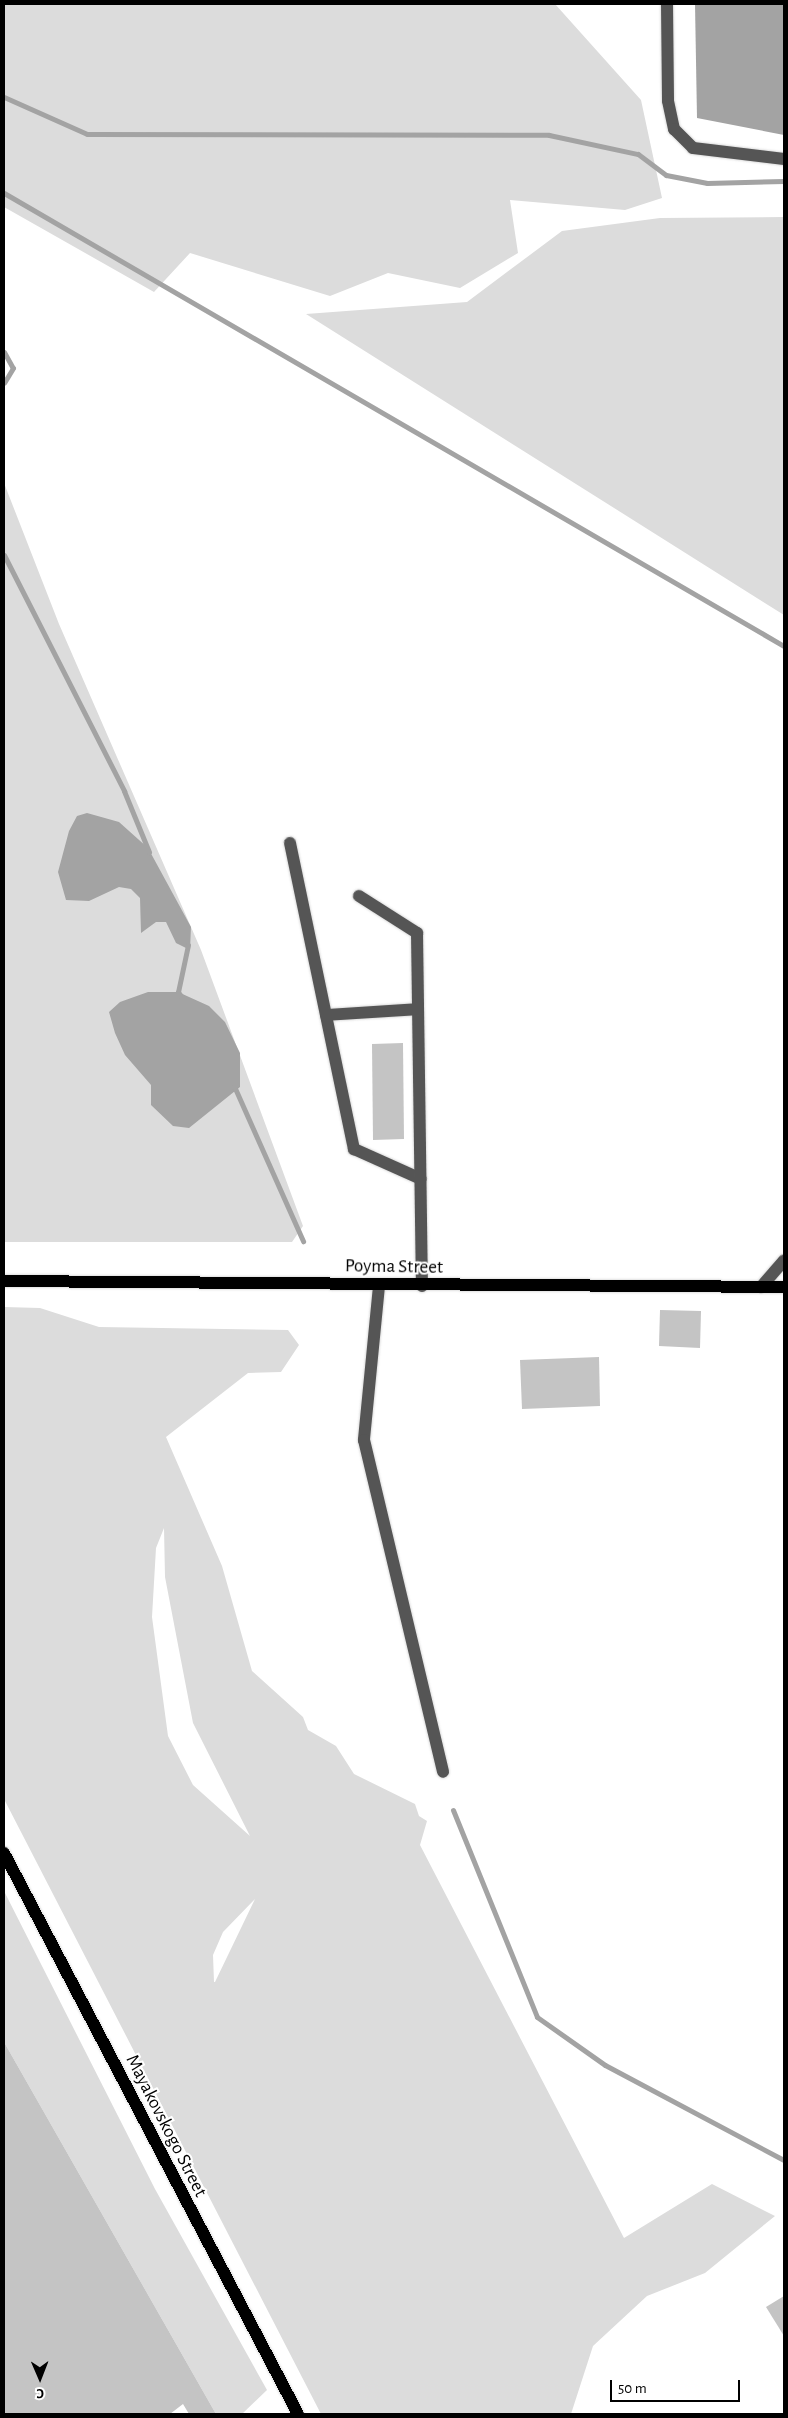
<!DOCTYPE html>
<html>
<head>
<meta charset="utf-8">
<style>
	body { margin:0 }
	#map { position:relative; width:788px; height:2418px; overflow:hidden; background:#fff; font-family:"Alegreya Sans",sans-serif }
	div>[style] { position:absolute }
	[style*='--x'] { left:calc(var(--x)*1px); top:calc(var(--y)*1px); width:calc(var(--w)*1px); rotate:calc(var(--a)*1deg) }
	.green>* { inset:0; background:#dcdcdc }
	.water>* { inset:0; background:#a3a3a3 }
	.stream>* { height:5px; margin:-2.5px; padding:0 2.5px; transform-origin:2.5px; border-radius:2.5px; background:#a3a3a3 }
	.building>* { inset:0; background:#c4c4c4 }
	.roads { filter:drop-shadow(0 0 1px #dbdbdb) drop-shadow(0 0 1px #dbdbdb) }
	.minor>* { height:12px; margin:-6px; padding:0 6px; transform-origin:6px; border-radius:6px; background:#555 }
	.major>* { height:12px; margin:-6px; padding:0 6px; transform-origin:6px; border-radius:6px; background:#000 }
	span { translate:-50% -50%; white-space:nowrap; text-align:center; line-height:1.15; -webkit-text-stroke:4px #fff; paint-order:stroke }
	.street-label { font-size:19px; color:#000 }
	.frame { position:absolute; inset:0; border:5px solid #000; pointer-events:none }
	.north { position:absolute; left:15px; top:2353px; width:50px; height:50px; -webkit-text-stroke:4px #fff; paint-order:stroke; rotate:179deg; font-size:14px; font-weight:700; line-height:20px; text-align:center; color:#000 }
	.north::after { content:''; display:block; margin:auto; width:18px; height:22px; background:#000; clip-path:polygon(50% 0,100% 100%,50% 72%,0 100%) }
	.scale { position:absolute; left:610px; top:2380px; width:130px; height:22px; box-sizing:border-box; border:2px solid #000; border-top:0; padding-left:6px; font-size:15px; line-height:18px; white-space:nowrap; color:#000; -webkit-text-stroke:4px #fff; paint-order:stroke }
</style>
</head>
<body>
<div id="map">
	<div class="green">
		<div style="clip-path:polygon(4px 4px,555px 4px,641px 100px,662px 198px,625px 210px,510px 200px,518px 253px,460px 288px,388px 273px,330px 296px,190px 253px,154px 292px,4px 207px)"></div>
		<div style="clip-path:polygon(784px 217px,784px 615px,306px 314px,467px 302px,562px 231px,660px 218px)"></div>
		<div style="clip-path:polygon(4px 483px,59px 624px,201px 950px,303px 1226px,292px 1242px,4px 1242px)"></div>
		<div style="clip-path:polygon(evenodd,4px 1307px,40px 1308px,99px 1327px,288px 1330px,299px 1345px,281px 1372px,248px 1373px,166px 1437px,222px 1566px,252px 1671px,303px 1717px,308px 1730px,336px 1746px,354px 1774px,415px 1804px,419px 1816px,427px 1821px,420px 1845px,624px 2238px,712px 2184px,775px 2216px,705px 2273px,647px 2296px,593px 2346px,571px 2414px,321px 2414px,4px 1799px,4px 1307px,164px 1528px,165px 1577px,193px 1723px,250px 1836px,193px 1785px,168px 1736px,152px 1617px,156px 1548px,164px 1528px,4px 1307px,255px 1899px,215px 1982px,214px 1982px,213px 1955px,223px 1932px,255px 1899px)"></div>
		<div style="clip-path:polygon(4px 1891px,155px 2189px,267px 2390px,242px 2414px,216px 2414px,4px 2042px)"></div>
	</div>
	<div class="water">
		<div style="clip-path:polygon(695px 4px,784px 4px,784px 135px,697px 118px)"></div>
		<div style="clip-path:polygon(87px 813px,119px 822px,148px 848px,191px 927px,190px 950px,176px 943px,166px 922px,156px 922px,141px 933px,140px 898px,131px 889px,119px 887px,89px 901px,66px 900px,58px 872px,69px 831px,77px 816px)"></div>
		<div style="clip-path:polygon(148px 992px,178px 992px,209px 1006px,225px 1022px,240px 1053px,240px 1087px,189px 1128px,173px 1126px,151px 1105px,151px 1085px,125px 1055px,115px 1033px,109px 1012px,120px 1002px)"></div>
	</div>
	<div class="stream">
		<div style="--x:4;--y:97;--w:91;--a:24"></div>
		<div style="--x:87;--y:134;--w:462;--a:0.1"></div>
		<div style="--x:549;--y:135;--w:91;--a:12.1"></div>
		<div style="--x:638;--y:154;--w:35;--a:37"></div>
		<div style="--x:666;--y:175;--w:42;--a:11"></div>
		<div style="--x:707;--y:183;--w:77;--a:-1.5"></div>
		<div style="--x:4;--y:193;--w:902;--a:30.15"></div>
		<div style="--x:4;--y:352;--w:18;--a:61"></div>
		<div style="--x:13;--y:368;--w:17;--a:121"></div>
		<div style="--x:4;--y:555;--w:265;--a:63"></div>
		<div style="--x:124;--y:791;--w:66;--a:67.7"></div>
		<div style="--x:181;--y:996;--w:5;--a:-127"></div>
		<div style="--x:178;--y:992;--w:48;--a:-78"></div>
		<div style="--x:234;--y:1086;--w:170;--a:66"></div>
		<div style="--x:453;--y:1810;--w:223;--a:67.9"></div>
		<div style="--x:537;--y:2017;--w:83;--a:35.2"></div>
		<div style="--x:605;--y:2065;--w:203;--a:28"></div>
	</div>
	<div class="building">
		<div style="clip-path:polygon(403px 1043px,404px 1139px,373px 1140px,372px 1044px)"></div>
		<div style="clip-path:polygon(660px 1310px,701px 1311px,700px 1348px,659px 1346px)"></div>
		<div style="clip-path:polygon(599px 1357px,600px 1406px,522px 1409px,520px 1360px)"></div>
		<div style="clip-path:polygon(4px 2042px,216px 2414px,189px 2414px,183px 2404px,170px 2414px,4px 2414px)"></div>
		<div style="clip-path:polygon(784px 2296px,784px 2336px,766px 2307px)"></div>
	</div>
	<div class="roads">
		<div class="minor">
			<div style="--x:667;--y:4;--w:97;--a:89.4"></div>
			<div style="--x:668;--y:101;--w:29;--a:78"></div>
			<div style="--x:674;--y:129;--w:27;--a:45"></div>
			<div style="--x:693;--y:148;--w:92;--a:6.9"></div>
			<div style="--x:290;--y:843;--w:313;--a:78.2"></div>
			<div style="--x:354;--y:1149;--w:73;--a:24.1"></div>
			<div style="--x:359;--y:896;--w:69;--a:32.5"></div>
			<div style="--x:417;--y:933;--w:353;--a:89.2"></div>
			<div style="--x:326;--y:1015;--w:92;--a:-3.7"></div>
			<div style="--x:379;--y:1286;--w:155;--a:95.6"></div>
			<div style="--x:364;--y:1440;--w:341;--a:76.6"></div>
			<div style="--x:761;--y:1287;--w:35;--a:-49"></div>
		</div>
		<div class="major">
			<div style="--x:4;--y:1281;--w:780;--a:0.44"></div>
			<div style="--x:4;--y:1853;--w:633;--a:62.34"></div>
		</div>
	</div>
	<div class="street-label">
		<span style="left:394px;top:1267px;rotate:1deg">Poyma Street</span>
		<span style="left:166px;top:2126px;rotate:63deg">Mayakovskogo Street</span>
	</div>
	<div class="frame"></div>
	<div class="north">С</div>
	<div class="scale">50 m</div>
</div>
</body>
</html>
